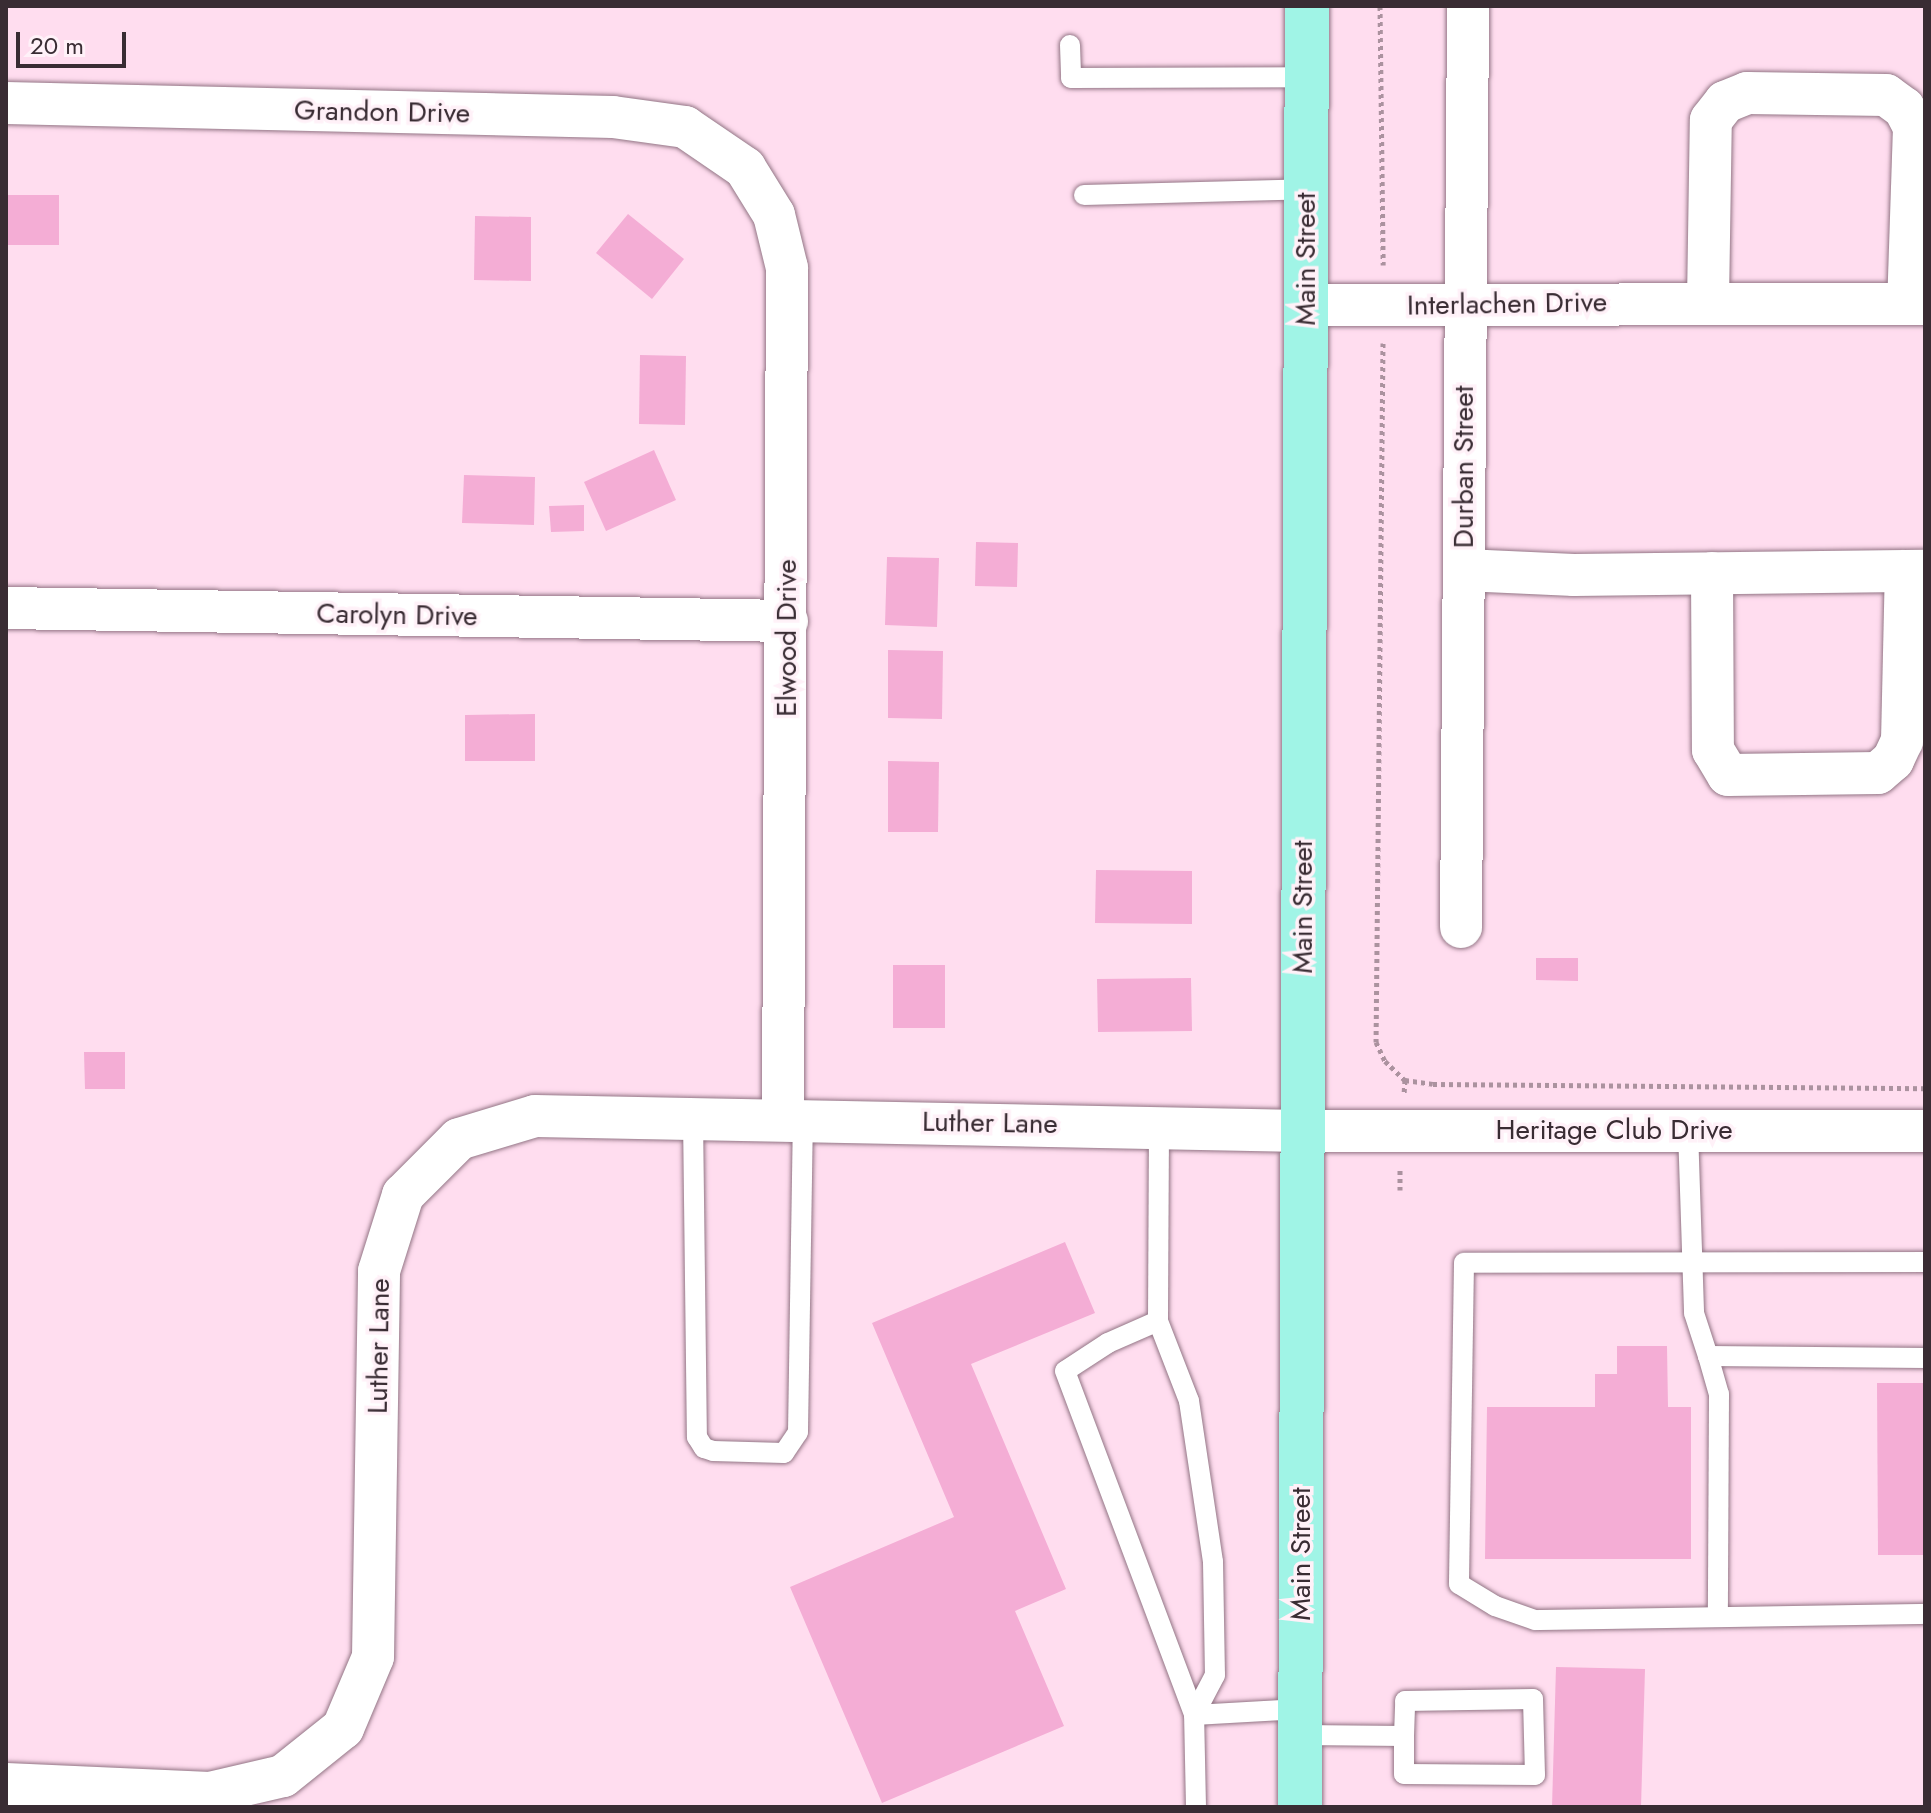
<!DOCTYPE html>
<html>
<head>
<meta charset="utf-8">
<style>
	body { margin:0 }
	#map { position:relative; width:1931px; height:1813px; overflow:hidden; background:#ffddef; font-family:Jost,sans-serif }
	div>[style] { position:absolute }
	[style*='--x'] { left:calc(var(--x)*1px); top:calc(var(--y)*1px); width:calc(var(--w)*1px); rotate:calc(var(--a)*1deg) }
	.building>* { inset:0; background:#f4add5 }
	.path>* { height:5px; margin-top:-2.5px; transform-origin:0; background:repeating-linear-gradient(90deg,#ab929f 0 4px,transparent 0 8px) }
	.roads { filter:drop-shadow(0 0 2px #937585) drop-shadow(0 0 2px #937585) }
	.lane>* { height:20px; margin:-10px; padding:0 10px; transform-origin:10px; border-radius:10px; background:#fff }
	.street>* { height:42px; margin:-21px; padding:0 21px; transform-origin:21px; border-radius:21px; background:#fff }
	.primary>* { height:44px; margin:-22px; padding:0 22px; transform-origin:22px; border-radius:22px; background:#a0f4e6 }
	span { translate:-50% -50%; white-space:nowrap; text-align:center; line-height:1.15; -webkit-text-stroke:7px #fff1f8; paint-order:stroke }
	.street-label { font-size:28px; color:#392c33 }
	.frame { position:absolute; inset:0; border:8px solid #392c33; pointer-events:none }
	.scale { position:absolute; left:16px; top:32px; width:110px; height:36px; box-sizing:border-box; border:4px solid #392c33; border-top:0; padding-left:10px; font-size:24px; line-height:28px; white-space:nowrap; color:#392c33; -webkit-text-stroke:6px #fff1f8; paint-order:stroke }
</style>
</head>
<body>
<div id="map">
	<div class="building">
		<div style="clip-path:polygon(6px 195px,59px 195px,59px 245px,6px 245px)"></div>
		<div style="clip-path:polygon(628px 214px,684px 259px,652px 299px,596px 253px)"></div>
		<div style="clip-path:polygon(475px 216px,531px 217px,531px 281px,474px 280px)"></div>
		<div style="clip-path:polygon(640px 355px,686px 356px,685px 425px,639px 424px)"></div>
		<div style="clip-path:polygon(654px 450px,676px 500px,606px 531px,584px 482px)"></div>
		<div style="clip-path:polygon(464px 475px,535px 477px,534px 525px,462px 523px)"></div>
		<div style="clip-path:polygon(584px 505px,584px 531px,551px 532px,549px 506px)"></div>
		<div style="clip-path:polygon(976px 542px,1018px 543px,1017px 587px,975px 586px)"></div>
		<div style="clip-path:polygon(887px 557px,939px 558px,937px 627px,885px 625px)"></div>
		<div style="clip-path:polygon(888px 650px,943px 651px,942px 719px,888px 718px)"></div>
		<div style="clip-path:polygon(535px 714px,535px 761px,465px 761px,465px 715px)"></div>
		<div style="clip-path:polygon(888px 761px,939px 762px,938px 832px,888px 832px)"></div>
		<div style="clip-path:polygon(1096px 870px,1192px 871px,1192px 924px,1095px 923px)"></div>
		<div style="clip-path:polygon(1536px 958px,1578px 958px,1578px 981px,1536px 980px)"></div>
		<div style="clip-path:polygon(893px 965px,945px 965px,945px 1028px,893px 1028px)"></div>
		<div style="clip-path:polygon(1191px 978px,1192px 1031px,1098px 1032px,1097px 979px)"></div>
		<div style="clip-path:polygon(84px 1052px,125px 1052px,125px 1089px,85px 1089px)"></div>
		<div style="clip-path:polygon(1065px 1242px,1095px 1313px,971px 1364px,1066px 1589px,1015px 1611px,1064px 1726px,882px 1803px,790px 1587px,954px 1517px,872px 1323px)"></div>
		<div style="clip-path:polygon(1617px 1346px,1667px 1346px,1668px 1407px,1691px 1407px,1691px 1559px,1485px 1559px,1487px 1407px,1595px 1407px,1595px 1374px,1617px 1374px)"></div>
		<div style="clip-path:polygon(1877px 1383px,1925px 1383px,1925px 1555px,1878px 1555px)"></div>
		<div style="clip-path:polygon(1556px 1667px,1645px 1669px,1641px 1807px,1552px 1807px)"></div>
	</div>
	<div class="path">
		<div style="--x:1380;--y:6;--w:259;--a:89.3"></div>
		<div style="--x:1383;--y:343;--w:699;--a:90.57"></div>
		<div style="--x:1376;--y:1042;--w:21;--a:65"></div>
		<div style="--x:1385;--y:1061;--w:28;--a:44"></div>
		<div style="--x:1405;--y:1080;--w:14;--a:94"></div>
		<div style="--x:1405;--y:1080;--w:28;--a:8"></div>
		<div style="--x:1433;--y:1084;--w:492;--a:0.5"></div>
		<div style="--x:1400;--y:1190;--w:22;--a:-90"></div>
	</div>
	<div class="roads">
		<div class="lane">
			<div style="--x:1070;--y:45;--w:33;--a:88"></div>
			<div style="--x:1071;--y:78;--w:236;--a:-0.2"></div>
			<div style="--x:1084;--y:195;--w:223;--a:-1.5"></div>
			<div style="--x:693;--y:1117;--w:320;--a:89.3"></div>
			<div style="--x:697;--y:1437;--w:13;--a:58"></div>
			<div style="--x:704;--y:1448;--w:9;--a:18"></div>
			<div style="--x:713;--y:1451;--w:71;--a:1.6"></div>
			<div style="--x:784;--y:1453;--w:25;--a:-56"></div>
			<div style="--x:798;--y:1432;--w:314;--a:-89.1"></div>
			<div style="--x:1159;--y:1127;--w:194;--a:90.3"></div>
			<div style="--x:1158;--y:1321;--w:55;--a:156.3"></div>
			<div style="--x:1108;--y:1343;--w:51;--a:146.9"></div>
			<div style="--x:1065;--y:1371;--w:367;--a:69.4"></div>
			<div style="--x:1688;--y:1130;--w:183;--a:88.1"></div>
			<div style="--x:1694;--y:1313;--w:45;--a:72"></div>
			<div style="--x:1708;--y:1356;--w:217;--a:0.5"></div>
			<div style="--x:1925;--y:1262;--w:461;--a:179.9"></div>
			<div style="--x:1464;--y:1263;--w:321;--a:90.9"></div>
			<div style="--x:1459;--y:1584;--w:42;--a:31.4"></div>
			<div style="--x:1495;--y:1606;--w:42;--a:19.3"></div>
			<div style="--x:1535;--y:1620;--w:390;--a:-0.9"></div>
			<div style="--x:1158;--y:1321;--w:86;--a:68.8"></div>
			<div style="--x:1189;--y:1401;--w:163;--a:81.5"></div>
			<div style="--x:1213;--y:1562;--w:113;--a:89"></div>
			<div style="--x:1215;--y:1675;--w:45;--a:117.7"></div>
			<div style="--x:1708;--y:1356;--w:40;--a:74"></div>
			<div style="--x:1719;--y:1394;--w:222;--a:90.3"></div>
			<div style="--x:1300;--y:1735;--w:104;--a:0.6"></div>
			<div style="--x:1404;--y:1736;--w:35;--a:-88"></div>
			<div style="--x:1405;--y:1701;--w:128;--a:-0.9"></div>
			<div style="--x:1533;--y:1699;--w:76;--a:88.5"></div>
			<div style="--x:1535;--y:1775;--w:131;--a:-179.6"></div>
			<div style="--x:1404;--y:1774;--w:38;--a:-90"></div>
			<div style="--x:1196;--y:1807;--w:92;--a:-91.2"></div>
			<div style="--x:1194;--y:1715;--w:106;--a:-3.2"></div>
		</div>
		<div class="street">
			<div style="--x:6;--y:103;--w:607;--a:1.32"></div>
			<div style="--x:613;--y:117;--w:73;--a:7.9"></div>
			<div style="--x:685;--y:127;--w:73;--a:34.3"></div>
			<div style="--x:745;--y:168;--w:55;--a:58.3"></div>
			<div style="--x:774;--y:215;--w:55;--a:76.2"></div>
			<div style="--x:787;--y:268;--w:850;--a:90.27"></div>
			<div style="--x:1708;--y:301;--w:181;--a:-89.1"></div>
			<div style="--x:1711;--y:120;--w:23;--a:-52"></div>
			<div style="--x:1725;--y:102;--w:24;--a:-22"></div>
			<div style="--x:1747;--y:93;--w:139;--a:0.8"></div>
			<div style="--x:1886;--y:95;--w:22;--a:36"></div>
			<div style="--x:1904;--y:108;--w:21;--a:62"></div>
			<div style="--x:1914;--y:127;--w:177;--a:91.9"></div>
			<div style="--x:1306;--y:305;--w:619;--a:-0.09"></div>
			<div style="--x:1464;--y:570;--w:110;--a:2.6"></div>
			<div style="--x:1574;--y:575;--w:351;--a:-0.7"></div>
			<div style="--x:1712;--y:573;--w:177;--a:89.7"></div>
			<div style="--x:1713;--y:750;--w:29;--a:59"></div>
			<div style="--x:1728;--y:775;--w:150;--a:-0.8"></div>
			<div style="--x:1878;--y:773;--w:20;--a:-41"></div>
			<div style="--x:1893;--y:760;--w:21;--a:-65"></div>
			<div style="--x:1902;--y:741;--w:170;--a:-88.7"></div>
			<div style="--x:6;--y:608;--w:781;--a:0.95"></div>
			<div style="--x:1461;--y:927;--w:921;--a:-89.56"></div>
			<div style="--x:6;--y:1784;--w:204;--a:2.5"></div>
			<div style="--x:210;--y:1793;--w:75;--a:-13.1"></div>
			<div style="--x:283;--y:1776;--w:77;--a:-38.7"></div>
			<div style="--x:343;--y:1728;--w:77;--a:-67.1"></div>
			<div style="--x:373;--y:1657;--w:386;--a:-89.1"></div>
			<div style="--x:379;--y:1271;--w:80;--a:-72.5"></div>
			<div style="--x:403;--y:1195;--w:79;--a:-45"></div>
			<div style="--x:459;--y:1139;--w:79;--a:-16.8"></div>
			<div style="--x:535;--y:1116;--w:767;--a:1.12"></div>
			<div style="--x:1302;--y:1131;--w:623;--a:0"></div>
		</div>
		<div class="primary">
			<div style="--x:1300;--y:1807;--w:1801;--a:-89.78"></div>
		</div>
	</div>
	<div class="street-label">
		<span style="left:382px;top:112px;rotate:1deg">Grandon Drive</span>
		<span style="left:1306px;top:259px;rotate:-90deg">Main Street</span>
		<span style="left:1507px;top:304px;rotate:-1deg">Interlachen Drive</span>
		<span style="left:1464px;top:467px;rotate:-90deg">Durban Street</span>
		<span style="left:397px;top:615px;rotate:1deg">Carolyn Drive</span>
		<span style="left:787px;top:638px;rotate:-90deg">Elwood Drive</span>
		<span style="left:1303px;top:907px;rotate:-90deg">Main Street</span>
		<span style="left:990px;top:1123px;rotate:1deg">Luther Lane</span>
		<span style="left:1614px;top:1130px">Heritage Club Drive</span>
		<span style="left:379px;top:1346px;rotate:-89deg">Luther Lane</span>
		<span style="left:1301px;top:1554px;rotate:-90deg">Main Street</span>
	</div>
	<div class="frame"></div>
	<div class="scale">20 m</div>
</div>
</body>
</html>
